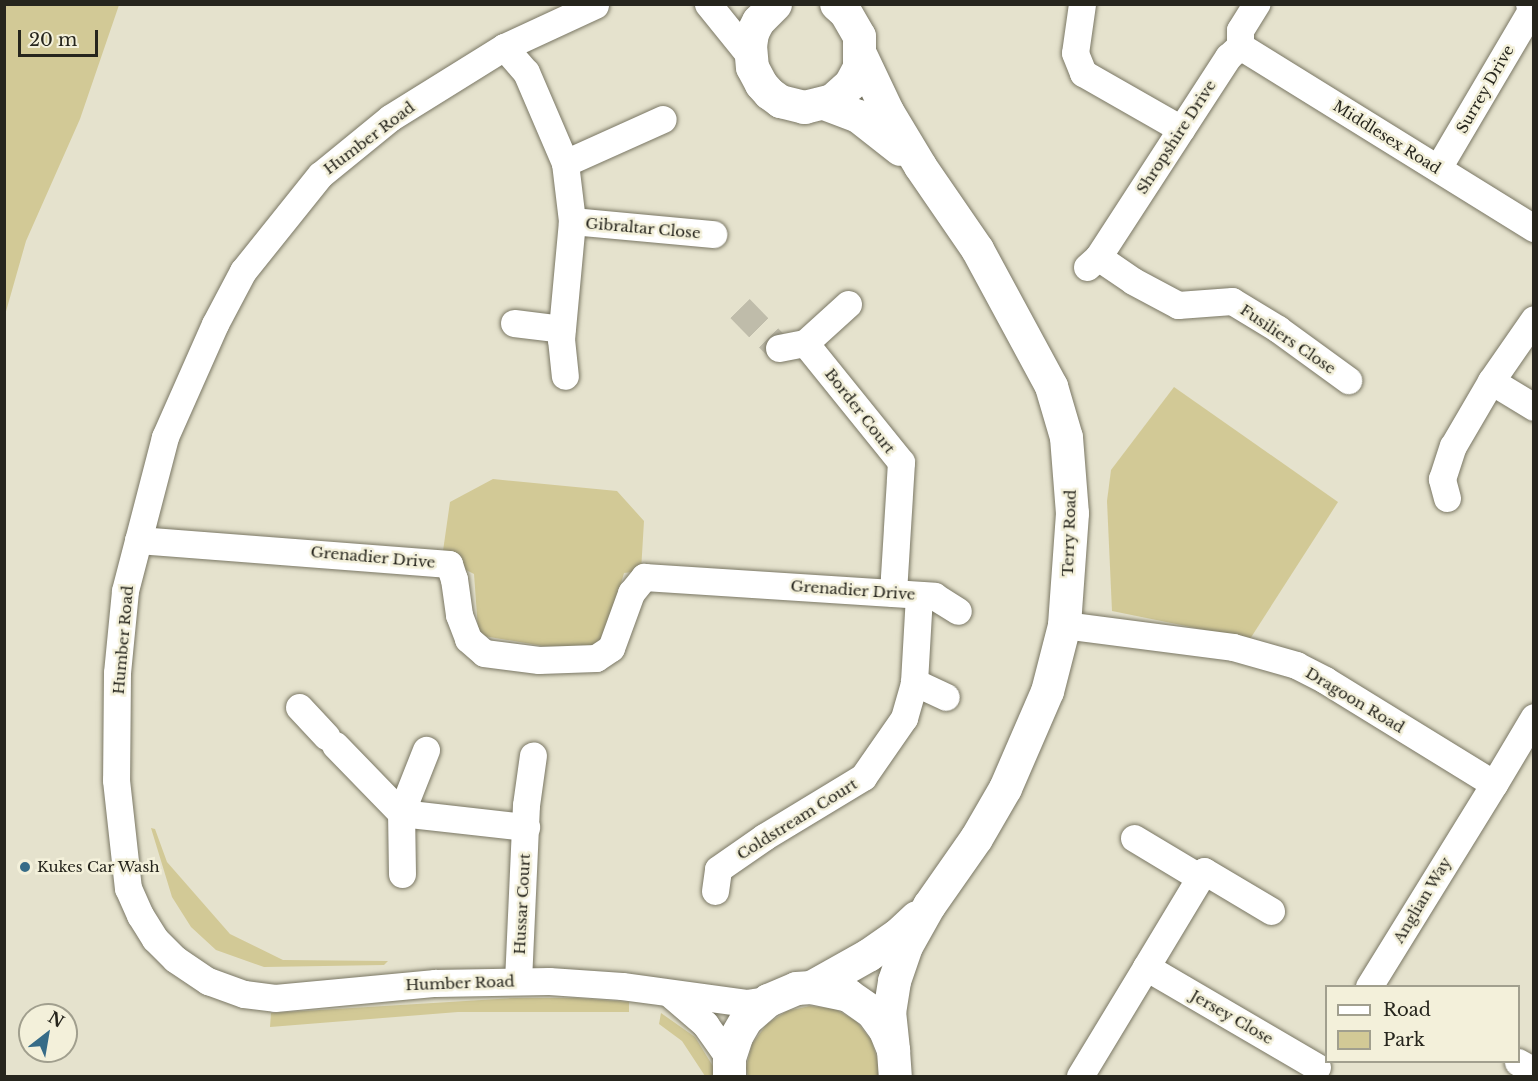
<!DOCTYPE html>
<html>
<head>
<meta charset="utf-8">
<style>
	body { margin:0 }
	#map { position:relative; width:1538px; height:1081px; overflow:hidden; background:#e5e2cd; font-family:"Libre Baskerville",serif }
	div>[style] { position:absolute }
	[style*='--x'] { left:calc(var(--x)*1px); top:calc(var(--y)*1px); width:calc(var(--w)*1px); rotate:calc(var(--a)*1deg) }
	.green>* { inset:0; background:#d2c996 }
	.minor-tunnel>* { height:27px; margin-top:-13.5px; transform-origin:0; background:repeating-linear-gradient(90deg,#bfbcaa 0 27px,transparent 0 41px) }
	.roads { filter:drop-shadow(0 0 2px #7a7764) drop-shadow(0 0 2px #7a7764) }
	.minor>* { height:27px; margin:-13.5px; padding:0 13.5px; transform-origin:13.5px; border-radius:13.5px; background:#fff }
	.major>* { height:33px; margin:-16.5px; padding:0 16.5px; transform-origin:16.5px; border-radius:16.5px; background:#fff }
	.dots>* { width:16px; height:16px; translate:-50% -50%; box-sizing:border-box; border:3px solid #f3f0da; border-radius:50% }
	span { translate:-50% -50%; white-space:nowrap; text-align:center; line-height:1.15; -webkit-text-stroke:5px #f3f0da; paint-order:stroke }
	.street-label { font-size:15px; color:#26251d }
	.poi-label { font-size:15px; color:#26251d }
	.left { translate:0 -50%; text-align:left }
	.frame { position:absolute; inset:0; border:6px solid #26251d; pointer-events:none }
	.legend { position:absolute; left:1325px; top:985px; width:195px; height:78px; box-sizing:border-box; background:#f3f0da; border:2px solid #a19f8e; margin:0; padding:8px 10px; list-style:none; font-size:18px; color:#26251d }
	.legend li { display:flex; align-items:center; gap:12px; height:30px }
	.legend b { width:30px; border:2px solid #a19f8e }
	.north { position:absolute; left:18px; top:1003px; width:60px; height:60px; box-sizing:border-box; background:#f3f0da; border:2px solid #a19f8e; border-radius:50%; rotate:31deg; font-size:16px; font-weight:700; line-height:24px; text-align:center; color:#26251d }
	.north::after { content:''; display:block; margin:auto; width:21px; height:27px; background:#366b87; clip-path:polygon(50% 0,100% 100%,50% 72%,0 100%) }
	.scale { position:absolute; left:18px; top:30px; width:80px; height:27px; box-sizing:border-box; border:3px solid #26251d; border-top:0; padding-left:8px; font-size:18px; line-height:21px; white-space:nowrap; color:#26251d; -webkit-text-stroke:4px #f3f0da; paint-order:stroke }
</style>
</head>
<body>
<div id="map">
	<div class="green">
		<div style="clip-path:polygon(5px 4px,119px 5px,80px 119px,26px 241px,5px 315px)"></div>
		<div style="clip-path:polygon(1174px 387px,1338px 502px,1250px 639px,1112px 611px,1107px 501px,1111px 470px)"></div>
		<div style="clip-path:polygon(493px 479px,617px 491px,644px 521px,641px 571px,624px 573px,606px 635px,590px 649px,543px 646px,484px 636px,478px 629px,474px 574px,442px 558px,450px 502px)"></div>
		<div style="clip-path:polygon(151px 828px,155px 829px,167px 862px,230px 934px,283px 960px,388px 961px,384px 965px,264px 967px,216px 950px,191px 927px,172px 897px)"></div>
		<div style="clip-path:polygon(514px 998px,576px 998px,629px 1002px,629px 1012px,458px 1012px,270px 1027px,271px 1013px)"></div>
		<div style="clip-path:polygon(810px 1006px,835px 1009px,856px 1021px,871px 1040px,879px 1064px,878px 1076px,748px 1076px,746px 1068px,752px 1044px,767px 1024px,787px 1011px)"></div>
		<div style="clip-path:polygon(661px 1013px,695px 1037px,719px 1076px,705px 1076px,682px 1041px,659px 1024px)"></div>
	</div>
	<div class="minor-tunnel">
		<div style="--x:740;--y:308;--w:56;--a:45.7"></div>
	</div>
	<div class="roads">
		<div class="minor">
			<div style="--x:708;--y:4;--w:67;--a:51.1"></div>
			<div style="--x:1082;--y:4;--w:49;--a:98.1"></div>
			<div style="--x:1075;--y:53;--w:22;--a:68"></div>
			<div style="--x:1083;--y:73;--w:113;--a:29.7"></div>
			<div style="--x:595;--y:5;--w:100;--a:155.2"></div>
			<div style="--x:504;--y:47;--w:134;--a:148.1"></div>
			<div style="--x:390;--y:118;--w:90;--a:140.8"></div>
			<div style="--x:320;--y:175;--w:123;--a:128.7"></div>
			<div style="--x:243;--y:271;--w:60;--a:117.8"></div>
			<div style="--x:215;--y:324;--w:124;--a:113.9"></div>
			<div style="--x:165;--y:437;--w:159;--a:104.6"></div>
			<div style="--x:125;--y:591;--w:82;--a:95.6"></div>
			<div style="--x:117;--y:673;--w:107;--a:90.5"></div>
			<div style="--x:116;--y:780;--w:109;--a:83.7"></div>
			<div style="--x:128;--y:888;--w:30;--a:66"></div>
			<div style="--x:140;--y:915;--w:28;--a:58"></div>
			<div style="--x:155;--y:939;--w:28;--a:45"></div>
			<div style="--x:175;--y:959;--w:40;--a:34"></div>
			<div style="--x:208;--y:981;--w:38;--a:20"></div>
			<div style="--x:244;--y:994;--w:31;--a:7"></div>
			<div style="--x:275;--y:998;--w:161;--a:-5.4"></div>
			<div style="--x:435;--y:983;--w:114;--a:-1"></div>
			<div style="--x:549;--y:981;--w:73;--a:3.9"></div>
			<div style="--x:622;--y:986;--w:125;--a:7.8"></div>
			<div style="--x:746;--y:1003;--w:22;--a:-8"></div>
			<div style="--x:1240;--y:46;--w:346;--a:31.8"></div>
			<div style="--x:504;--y:47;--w:33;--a:49"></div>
			<div style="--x:526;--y:72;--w:99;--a:66.8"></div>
			<div style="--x:565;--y:163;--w:58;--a:83.1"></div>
			<div style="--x:572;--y:221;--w:119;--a:95.3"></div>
			<div style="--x:561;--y:339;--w:37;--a:84"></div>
			<div style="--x:565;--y:163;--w:107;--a:-24.2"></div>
			<div style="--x:1438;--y:168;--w:183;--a:-59.5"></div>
			<div style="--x:1531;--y:10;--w:6;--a:-108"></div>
			<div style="--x:572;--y:221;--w:142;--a:5.3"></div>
			<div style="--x:1098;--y:257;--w:42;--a:34.4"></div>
			<div style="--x:1133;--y:281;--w:51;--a:28.1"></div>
			<div style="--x:1178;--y:305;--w:54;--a:-4.2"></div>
			<div style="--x:1232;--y:301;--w:54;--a:31.3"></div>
			<div style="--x:1278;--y:329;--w:87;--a:36.1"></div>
			<div style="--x:1087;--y:267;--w:15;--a:-42"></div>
			<div style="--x:1098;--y:257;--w:239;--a:-57"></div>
			<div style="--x:1228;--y:57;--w:16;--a:-43"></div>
			<div style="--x:1240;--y:46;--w:16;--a:-90"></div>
			<div style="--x:1240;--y:30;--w:31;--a:-58"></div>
			<div style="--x:848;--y:304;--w:58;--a:137.8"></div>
			<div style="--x:805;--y:343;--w:153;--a:51.1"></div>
			<div style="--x:901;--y:462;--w:131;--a:93.5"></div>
			<div style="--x:514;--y:323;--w:48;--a:7.1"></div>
			<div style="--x:779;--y:348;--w:26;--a:-11"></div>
			<div style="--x:1491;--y:381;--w:50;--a:31.2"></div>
			<div style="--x:1447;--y:498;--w:20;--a:-105"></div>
			<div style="--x:1442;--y:479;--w:35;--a:-72"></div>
			<div style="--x:1453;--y:446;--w:75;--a:-59.7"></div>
			<div style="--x:1491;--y:381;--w:75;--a:-55.3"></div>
			<div style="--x:138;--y:540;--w:312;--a:4.4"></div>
			<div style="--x:449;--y:564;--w:16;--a:72"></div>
			<div style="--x:454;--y:579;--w:36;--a:82"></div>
			<div style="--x:459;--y:615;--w:26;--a:69"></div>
			<div style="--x:468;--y:639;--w:21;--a:41"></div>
			<div style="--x:484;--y:653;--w:55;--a:7.3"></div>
			<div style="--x:539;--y:660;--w:57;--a:-2"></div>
			<div style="--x:596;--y:658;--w:18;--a:-34"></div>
			<div style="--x:611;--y:648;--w:59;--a:-70"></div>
			<div style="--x:631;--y:593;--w:21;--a:-51"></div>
			<div style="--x:644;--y:577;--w:291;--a:3.7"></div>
			<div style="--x:934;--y:596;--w:28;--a:32"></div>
			<div style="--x:1064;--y:625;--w:170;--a:7.4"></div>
			<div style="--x:1233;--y:647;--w:66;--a:15.9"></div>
			<div style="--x:1296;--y:665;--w:33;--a:27"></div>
			<div style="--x:1325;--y:680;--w:198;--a:31.6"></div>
			<div style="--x:1494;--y:784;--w:238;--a:121.7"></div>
			<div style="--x:914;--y:682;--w:35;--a:25"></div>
			<div style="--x:299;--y:707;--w:40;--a:47"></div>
			<div style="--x:335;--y:745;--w:95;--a:45.9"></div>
			<div style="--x:401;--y:813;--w:126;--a:6.4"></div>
			<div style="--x:1494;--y:784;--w:78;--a:-59.2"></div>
			<div style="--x:1134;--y:838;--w:76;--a:31"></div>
			<div style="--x:402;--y:874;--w:61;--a:-90.9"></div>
			<div style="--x:401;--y:813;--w:68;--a:-68.4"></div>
			<div style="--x:715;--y:891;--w:22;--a:-82"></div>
			<div style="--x:718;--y:869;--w:56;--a:-34.8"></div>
			<div style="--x:764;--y:837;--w:116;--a:-31.2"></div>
			<div style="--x:863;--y:777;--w:72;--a:-55.2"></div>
			<div style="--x:904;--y:718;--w:37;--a:-74"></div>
			<div style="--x:914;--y:682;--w:87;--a:-86.7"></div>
			<div style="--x:1146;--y:967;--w:112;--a:-58.9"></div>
			<div style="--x:1204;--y:871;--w:78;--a:30.8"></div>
			<div style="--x:518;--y:981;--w:176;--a:-87.4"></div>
			<div style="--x:526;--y:805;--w:50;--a:-82"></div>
			<div style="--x:669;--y:993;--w:48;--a:40.7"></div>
			<div style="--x:705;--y:1024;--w:42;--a:54.8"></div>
			<div style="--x:1518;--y:1062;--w:18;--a:29"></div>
			<div style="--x:1080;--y:1076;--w:127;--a:-58.8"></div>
			<div style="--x:1146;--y:967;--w:198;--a:30.3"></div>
		</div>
		<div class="major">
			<div style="--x:775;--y:4;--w:24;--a:135"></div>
			<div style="--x:758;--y:21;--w:13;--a:117"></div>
			<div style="--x:752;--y:33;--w:12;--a:99"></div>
			<div style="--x:750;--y:45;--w:22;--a:85"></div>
			<div style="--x:752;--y:67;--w:19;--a:62"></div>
			<div style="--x:761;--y:84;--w:12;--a:48"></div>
			<div style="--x:769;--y:93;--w:14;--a:36"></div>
			<div style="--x:780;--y:101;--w:25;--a:14"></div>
			<div style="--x:804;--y:107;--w:29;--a:-14"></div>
			<div style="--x:832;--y:100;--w:24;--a:-42"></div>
			<div style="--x:850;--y:84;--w:19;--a:-62"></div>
			<div style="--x:859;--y:67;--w:31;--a:-90"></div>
			<div style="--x:859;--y:36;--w:28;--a:-120"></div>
			<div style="--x:845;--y:12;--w:12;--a:-138"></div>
			<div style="--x:861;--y:56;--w:61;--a:64.7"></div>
			<div style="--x:887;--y:111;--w:64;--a:59"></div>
			<div style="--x:920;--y:166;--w:101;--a:55.5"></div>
			<div style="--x:977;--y:249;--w:156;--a:61.6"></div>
			<div style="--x:1051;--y:386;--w:53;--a:73.6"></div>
			<div style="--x:1066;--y:437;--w:76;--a:85.5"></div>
			<div style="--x:1072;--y:513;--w:112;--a:94.1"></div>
			<div style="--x:1064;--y:625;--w:68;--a:104.4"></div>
			<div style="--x:1047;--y:691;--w:106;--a:113.4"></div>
			<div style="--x:1005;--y:788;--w:58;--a:120.1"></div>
			<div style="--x:976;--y:838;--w:82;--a:125"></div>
			<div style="--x:929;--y:905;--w:47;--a:119.3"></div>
			<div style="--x:906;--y:946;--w:37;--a:109"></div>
			<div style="--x:894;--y:981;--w:30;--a:99"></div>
			<div style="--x:889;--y:1011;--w:39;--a:84"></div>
			<div style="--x:824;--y:103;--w:36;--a:21"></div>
			<div style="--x:858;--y:116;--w:53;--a:38.2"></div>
			<div style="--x:811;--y:987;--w:65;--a:-29.3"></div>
			<div style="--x:868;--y:955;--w:35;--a:-35"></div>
			<div style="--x:897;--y:935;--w:26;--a:-43"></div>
			<div style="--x:729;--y:1076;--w:18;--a:-90"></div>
			<div style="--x:729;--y:1058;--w:23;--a:-72"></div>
			<div style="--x:736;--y:1036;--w:20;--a:-60"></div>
			<div style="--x:746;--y:1019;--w:29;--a:-41"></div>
			<div style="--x:768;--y:1000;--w:30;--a:-23"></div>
			<div style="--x:796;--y:988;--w:15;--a:-4"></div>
			<div style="--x:811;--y:987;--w:38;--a:12"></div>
			<div style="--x:848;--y:995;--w:29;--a:35"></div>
			<div style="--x:872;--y:1012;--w:22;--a:54"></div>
			<div style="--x:885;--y:1030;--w:22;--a:68"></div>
			<div style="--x:893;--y:1050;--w:26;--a:86"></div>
		</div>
	</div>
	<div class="dots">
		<div style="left:25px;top:867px;background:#366b87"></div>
	</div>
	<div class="street-label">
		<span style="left:1485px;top:89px;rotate:-60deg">Surrey Drive</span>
		<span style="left:1176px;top:137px;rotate:-57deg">Shropshire Drive</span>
		<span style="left:1387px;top:137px;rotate:32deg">Middlesex Road</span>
		<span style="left:369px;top:138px;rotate:-37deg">Humber Road</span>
		<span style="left:643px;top:228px;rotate:5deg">Gibraltar Close</span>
		<span style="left:1288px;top:339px;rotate:34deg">Fusiliers Close</span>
		<span style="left:860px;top:411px;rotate:52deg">Border Court</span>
		<span style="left:1069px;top:533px;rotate:-88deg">Terry Road</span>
		<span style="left:373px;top:557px;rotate:5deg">Grenadier Drive</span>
		<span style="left:853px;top:590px;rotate:4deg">Grenadier Drive</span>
		<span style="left:123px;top:640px;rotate:-85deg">Humber Road</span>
		<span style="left:1355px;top:700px;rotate:31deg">Dragoon Road</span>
		<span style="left:797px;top:819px;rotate:-32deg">Coldstream Court</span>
		<span style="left:1422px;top:900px;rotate:-59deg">Anglian Way</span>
		<span style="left:522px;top:904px;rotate:-87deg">Hussar Court</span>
		<span style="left:460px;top:983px;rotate:-2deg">Humber Road</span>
		<span style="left:1232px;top:1017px;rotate:30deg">Jersey Close</span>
	</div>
	<div class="poi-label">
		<span class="left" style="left:37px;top:867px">Kukes Car Wash</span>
	</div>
	<div class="frame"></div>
	<ul class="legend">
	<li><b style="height:8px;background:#fff"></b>Road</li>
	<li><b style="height:16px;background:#d2c996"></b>Park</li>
	</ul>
	<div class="north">N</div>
	<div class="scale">20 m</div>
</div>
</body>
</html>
